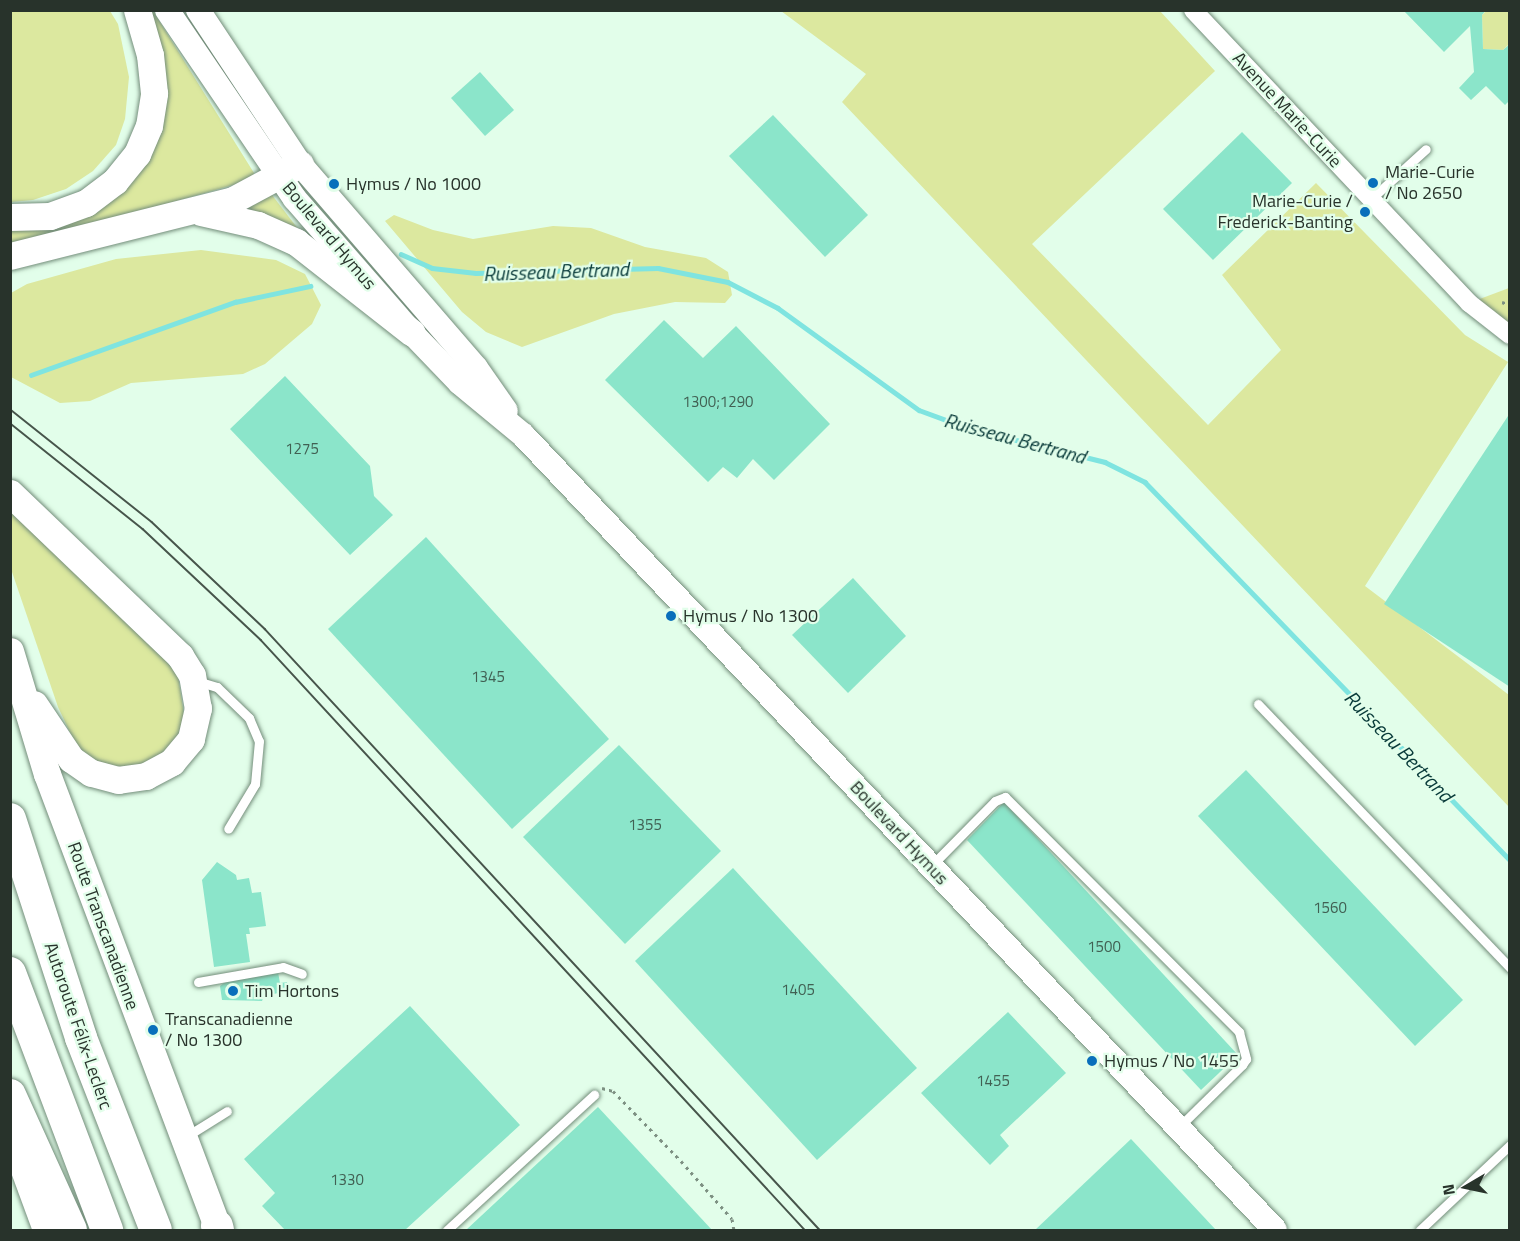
<!DOCTYPE html>
<html>
<head>
<meta charset="utf-8">
<style>
	body { margin:0 }
	#map { position:relative; width:1520px; height:1241px; overflow:hidden; background:#e2feea; font-family:"Titillium Web",sans-serif }
	div>[style] { position:absolute }
	[style*='--x'] { left:calc(var(--x)*1px); top:calc(var(--y)*1px); width:calc(var(--w)*1px); rotate:calc(var(--a)*1deg) }
	.green>* { inset:0; background:#dce89f }
	.stream>* { height:4.5px; margin:-2.25px; padding:0 2.25px; transform-origin:2.25px; border-radius:2.25px; background:#7fe4e0 }
	.building>* { inset:0; background:#8be5ca }
	.path>* { height:3px; margin-top:-1.5px; transform-origin:0; background:repeating-linear-gradient(90deg,#7d9082 0 3px,transparent 0 7.5px) }
	.roads { filter:drop-shadow(0 0 2px #738d7a) drop-shadow(0 0 2px #738d7a) }
	.lane>* { height:9px; margin:-4.5px; padding:0 4.5px; transform-origin:4.5px; border-radius:4.5px; background:#fff }
	.street>* { height:18px; margin:-9px; padding:0 9px; transform-origin:9px; border-radius:9px; background:#fff }
	.secondary>* { height:24px; margin:-12px; padding:0 12px; transform-origin:12px; border-radius:12px; background:#fff }
	.primary>* { height:27px; margin:-13.5px; padding:0 13.5px; transform-origin:13.5px; border-radius:13.5px; background:#fff }
	.highway>* { height:32px; margin:-16px; padding:0 16px; transform-origin:16px; border-radius:16px; background:#fff }
	.tram>* { height:1.5px; margin:-0.75px; padding:0 0.75px; transform-origin:0.75px; border-radius:0.75px; background:#47554b }
	.dots>* { width:16px; height:16px; translate:-50% -50%; box-sizing:border-box; border:3px solid #e2feea; border-radius:50% }
	span { translate:-50% -50%; white-space:nowrap; text-align:center; line-height:1.15; -webkit-text-stroke:4.5px #e2feea; paint-order:stroke }
	.number-label { font-size:15px; color:#416053 }
	.number-label span { -webkit-text-stroke-width:0 }
	.street-label { font-size:18px; color:#28332b }
	.poi-label { font-size:18px; color:#28332b }
	.left { translate:0 -50%; text-align:left }
	.right { translate:-100% -50%; text-align:right }
	.water-label { font-size:20px; color:#073938; font-style:italic }
	.frame { position:absolute; inset:0; border:12px solid #28332b; pointer-events:none }
	.north { position:absolute; left:1436px; top:1157px; width:60px; height:60px; -webkit-text-stroke:4px #e2feea; paint-order:stroke; rotate:261deg; font-size:16px; font-weight:700; line-height:24px; text-align:center; color:#28332b }
	.north::after { content:''; display:block; margin:auto; width:21px; height:27px; background:#28332b; clip-path:polygon(50% 0,100% 100%,50% 72%,0 100%) }
</style>
</head>
<body>
<div id="map">
	<div class="green">
		<div style="clip-path:polygon(11px 10px,110px 11px,118px 24px,129px 77px,125px 119px,116px 145px,93px 171px,66px 189px,33px 200px,11px 202px)"></div>
		<div style="clip-path:polygon(149px 11px,153px 11px,254px 173px,254px 179px,11px 248px,11px 230px,88px 215px,132px 182px)"></div>
		<div style="clip-path:polygon(781px 11px,1160px 11px,1215px 71px,1032px 244px,1208px 425px,1281px 350px,1222px 275px,1316px 183px,1465px 335px,1508px 362px,1365px 586px,1509px 695px,1509px 807px,842px 102px,866px 74px)"></div>
		<div style="clip-path:polygon(1486px 11px,1509px 11px,1509px 44px,1503px 50px,1483px 49px,1482px 15px)"></div>
		<div style="clip-path:polygon(272px 195px,312px 247px,236px 214px)"></div>
		<div style="clip-path:polygon(394px 215px,433px 230px,473px 239px,553px 226px,591px 228px,645px 247px,706px 258px,728px 272px,732px 295px,725px 303px,675px 302px,614px 314px,522px 347px,486px 332px,462px 312px,385px 221px)"></div>
		<div style="clip-path:polygon(201px 250px,276px 260px,305px 274px,321px 305px,312px 324px,265px 364px,243px 374px,131px 383px,90px 401px,60px 403px,11px 377px,11px 293px,27px 284px,116px 259px)"></div>
		<div style="clip-path:polygon(1509px 288px,1509px 335px,1469px 303px)"></div>
		<div style="clip-path:polygon(10px 507px,159px 652px,178px 676px,185px 721px,171px 749px,129px 773px,84px 762px,58px 707px,11px 569px)"></div>
	</div>
	<div class="stream">
		<div style="--x:401;--y:254;--w:34;--a:24"></div>
		<div style="--x:432;--y:268;--w:44;--a:6.5"></div>
		<div style="--x:476;--y:273;--w:182;--a:-1.6"></div>
		<div style="--x:658;--y:268;--w:71;--a:11.3"></div>
		<div style="--x:728;--y:282;--w:56;--a:27.5"></div>
		<div style="--x:778;--y:308;--w:174;--a:35.9"></div>
		<div style="--x:919;--y:410;--w:52;--a:20.2"></div>
		<div style="--x:968;--y:428;--w:141;--a:13.9"></div>
		<div style="--x:1105;--y:462;--w:45;--a:26.6"></div>
		<div style="--x:1145;--y:482;--w:525;--a:46"></div>
		<div style="--x:31;--y:375;--w:217;--a:-19.7"></div>
		<div style="--x:235;--y:302;--w:77;--a:-12"></div>
	</div>
	<div class="building">
		<div style="clip-path:polygon(1403px 10px,1486px 10px,1482px 15px,1483px 49px,1503px 50px,1510px 44px,1510px 100px,1505px 105px,1486px 86px,1471px 100px,1459px 88px,1474px 72px,1470px 26px,1444px 52px)"></div>
		<div style="clip-path:polygon(480px 72px,514px 110px,485px 136px,451px 98px)"></div>
		<div style="clip-path:polygon(773px 115px,868px 215px,825px 257px,729px 156px)"></div>
		<div style="clip-path:polygon(1242px 132px,1292px 183px,1213px 260px,1163px 209px)"></div>
		<div style="clip-path:polygon(664px 320px,703px 358px,736px 326px,830px 424px,774px 480px,753px 459px,737px 478px,723px 467px,708px 482px,605px 380px)"></div>
		<div style="clip-path:polygon(285px 376px,370px 466px,374px 496px,393px 515px,350px 555px,230px 429px)"></div>
		<div style="clip-path:polygon(1510px 413px,1510px 687px,1384px 604px)"></div>
		<div style="clip-path:polygon(426px 537px,609px 739px,512px 829px,328px 629px)"></div>
		<div style="clip-path:polygon(853px 578px,906px 636px,848px 693px,792px 635px)"></div>
		<div style="clip-path:polygon(619px 745px,721px 851px,625px 944px,523px 837px)"></div>
		<div style="clip-path:polygon(1246px 770px,1463px 1000px,1415px 1046px,1198px 816px)"></div>
		<div style="clip-path:polygon(1004px 802px,1238px 1055px,1201px 1090px,967px 840px)"></div>
		<div style="clip-path:polygon(217px 862px,236px 875px,237px 880px,249px 878px,252px 893px,261px 892px,266px 926px,249px 928px,250px 934px,246px 934px,250px 962px,214px 967px,202px 880px)"></div>
		<div style="clip-path:polygon(733px 868px,917px 1068px,817px 1160px,635px 961px)"></div>
		<div style="clip-path:polygon(278px 972px,280px 983px,287px 982px,288px 991px,264px 996px,262px 1001px,222px 1000px,220px 986px,229px 979px)"></div>
		<div style="clip-path:polygon(410px 1006px,520px 1125px,405px 1230px,285px 1230px,262px 1206px,275px 1193px,244px 1159px)"></div>
		<div style="clip-path:polygon(1008px 1012px,1066px 1073px,1000px 1135px,1009px 1146px,990px 1165px,921px 1093px)"></div>
		<div style="clip-path:polygon(598px 1107px,712px 1230px,466px 1230px)"></div>
		<div style="clip-path:polygon(1131px 1139px,1216px 1230px,1035px 1230px)"></div>
	</div>
	<div class="path">
		<div style="--x:1502;--y:302;--w:9;--a:21"></div>
		<div style="--x:602;--y:1088;--w:11;--a:15"></div>
		<div style="--x:613;--y:1091;--w:98;--a:45.8"></div>
		<div style="--x:681;--y:1161;--w:77;--a:48.7"></div>
		<div style="--x:732;--y:1219;--w:11;--a:80"></div>
	</div>
	<div class="roads">
		<div class="lane">
			<div style="--x:1371;--y:199;--w:74;--a:-42.3"></div>
			<div style="--x:197;--y:681;--w:21;--a:17"></div>
			<div style="--x:217;--y:687;--w:45;--a:44.1"></div>
			<div style="--x:249;--y:718;--w:25;--a:67"></div>
			<div style="--x:259;--y:741;--w:43;--a:95.3"></div>
			<div style="--x:255;--y:784;--w:52;--a:121"></div>
			<div style="--x:1258;--y:704;--w:365;--a:46.3"></div>
			<div style="--x:931;--y:866;--w:91;--a:-45.4"></div>
			<div style="--x:995;--y:801;--w:11;--a:-22"></div>
			<div style="--x:1005;--y:797;--w:332;--a:45.1"></div>
			<div style="--x:1239;--y:1032;--w:28;--a:75"></div>
			<div style="--x:1246;--y:1059;--w:7;--a:124"></div>
			<div style="--x:1242;--y:1065;--w:87;--a:135.5"></div>
			<div style="--x:198;--y:982;--w:86;--a:-10"></div>
			<div style="--x:283;--y:967;--w:20;--a:20"></div>
			<div style="--x:187;--y:1136;--w:47;--a:-32"></div>
			<div style="--x:447;--y:1230;--w:200;--a:-42.6"></div>
			<div style="--x:1420;--y:1230;--w:124;--a:-43.4"></div>
		</div>
		<div class="street">
			<div style="--x:1193;--y:10;--w:403;--a:46.7"></div>
			<div style="--x:1469;--y:303;--w:52;--a:38"></div>
		</div>
		<div class="secondary">
			<div style="--x:167;--y:10;--w:228;--a:55.9"></div>
			<div style="--x:295;--y:199;--w:178;--a:48.9"></div>
			<div style="--x:412;--y:333;--w:69;--a:46.2"></div>
			<div style="--x:460;--y:383;--w:82;--a:39.5"></div>
			<div style="--x:523;--y:435;--w:1094;--a:46.59"></div>
			<div style="--x:198;--y:10;--w:185;--a:56.5"></div>
			<div style="--x:300;--y:164;--w:269;--a:49.2"></div>
			<div style="--x:476;--y:368;--w:52;--a:55.1"></div>
			<div style="--x:10;--y:1135;--w:101;--a:69.8"></div>
		</div>
		<div class="primary">
			<div style="--x:201;--y:212;--w:58;--a:12.8"></div>
			<div style="--x:258;--y:225;--w:42;--a:24.1"></div>
			<div style="--x:296;--y:242;--w:147;--a:38.1"></div>
			<div style="--x:10;--y:217;--w:40;--a:-1.4"></div>
			<div style="--x:50;--y:216;--w:38;--a:-20"></div>
			<div style="--x:86;--y:203;--w:36;--a:-37"></div>
			<div style="--x:115;--y:181;--w:35;--a:-51"></div>
			<div style="--x:137;--y:154;--w:30;--a:-67"></div>
			<div style="--x:149;--y:126;--w:33;--a:-81"></div>
			<div style="--x:154;--y:93;--w:38;--a:-96"></div>
			<div style="--x:150;--y:55;--w:47;--a:-106.1"></div>
			<div style="--x:10;--y:256;--w:230;--a:-14.1"></div>
			<div style="--x:233;--y:200;--w:76;--a:-28.2"></div>
			<div style="--x:10;--y:493;--w:236;--a:43.8"></div>
			<div style="--x:180;--y:656;--w:22;--a:58"></div>
			<div style="--x:192;--y:675;--w:34;--a:80"></div>
			<div style="--x:198;--y:708;--w:32;--a:103"></div>
			<div style="--x:191;--y:739;--w:30;--a:130"></div>
			<div style="--x:172;--y:762;--w:30;--a:152"></div>
			<div style="--x:146;--y:776;--w:28;--a:172"></div>
			<div style="--x:118;--y:780;--w:28;--a:-165"></div>
			<div style="--x:91;--y:773;--w:24;--a:-145"></div>
			<div style="--x:71;--y:759;--w:66;--a:-123.9"></div>
			<div style="--x:10;--y:651;--w:128;--a:73.3"></div>
			<div style="--x:47;--y:774;--w:483;--a:69.4"></div>
		</div>
		<div class="highway">
			<div style="--x:10;--y:819;--w:230;--a:72"></div>
			<div style="--x:81;--y:1038;--w:206;--a:68.7"></div>
			<div style="--x:10;--y:973;--w:275;--a:69.3"></div>
			<div style="--x:10;--y:1095;--w:148;--a:65.7"></div>
			<div style="--x:217;--y:1226;--w:4;--a:76"></div>
		</div>
	</div>
	<div class="tram">
		<div style="--x:10;--y:409;--w:181;--a:38.5"></div>
		<div style="--x:152;--y:522;--w:156;--a:43.4"></div>
		<div style="--x:265;--y:629;--w:818;--a:47.28"></div>
		<div style="--x:10;--y:423;--w:170;--a:38.6"></div>
		<div style="--x:143;--y:529;--w:162;--a:43.2"></div>
		<div style="--x:261;--y:640;--w:803;--a:47.32"></div>
	</div>
	<div class="dots">
		<div style="left:1373px;top:183px;background:#096fbb"></div>
		<div style="left:334px;top:184px;background:#096fbb"></div>
		<div style="left:1365px;top:212px;background:#096fbb"></div>
		<div style="left:671px;top:616px;background:#096fbb"></div>
		<div style="left:233px;top:991px;background:#096fbb"></div>
		<div style="left:153px;top:1030px;background:#096fbb"></div>
		<div style="left:1092px;top:1061px;background:#096fbb"></div>
	</div>
	<div class="number-label">
		<span style="left:718px;top:402px">1300;1290</span>
		<span style="left:302px;top:449px">1275</span>
		<span style="left:488px;top:677px">1345</span>
		<span style="left:645px;top:825px">1355</span>
		<span style="left:1330px;top:908px">1560</span>
		<span style="left:1104px;top:947px">1500</span>
		<span style="left:798px;top:990px">1405</span>
		<span style="left:993px;top:1081px">1455</span>
		<span style="left:347px;top:1180px">1330</span>
	</div>
	<div class="street-label">
		<span style="left:1287px;top:110px;rotate:47deg">Avenue Marie-Curie</span>
		<span style="left:329px;top:236px;rotate:50deg">Boulevard Hymus</span>
		<span style="left:899px;top:833px;rotate:47deg">Boulevard Hymus</span>
		<span style="left:103px;top:926px;rotate:70deg">Route Transcanadienne</span>
		<span style="left:78px;top:1026px;rotate:71deg">Autoroute Félix-Leclerc</span>
	</div>
	<div class="poi-label">
		<span class="left" style="left:1385px;top:183px">Marie-Curie<br>/ No 2650</span>
		<span class="left" style="left:346px;top:184px">Hymus / No 1000</span>
		<span class="right" style="left:1353px;top:212px">Marie-Curie /<br>Frederick-Banting</span>
		<span class="left" style="left:683px;top:616px">Hymus / No 1300</span>
		<span class="left" style="left:245px;top:991px">Tim Hortons</span>
		<span class="left" style="left:165px;top:1030px">Transcanadienne<br>/ No 1300</span>
		<span class="left" style="left:1104px;top:1061px">Hymus / No 1455</span>
	</div>
	<div class="water-label">
		<span style="left:556px;top:271px;rotate:-2deg">Ruisseau Bertrand</span>
		<span style="left:1015px;top:438px;rotate:15deg">Ruisseau Bertrand</span>
		<span style="left:1399px;top:746px;rotate:46deg">Ruisseau Bertrand</span>
	</div>
	<div class="frame"></div>
	<div class="north">N</div>
</div>
</body>
</html>
